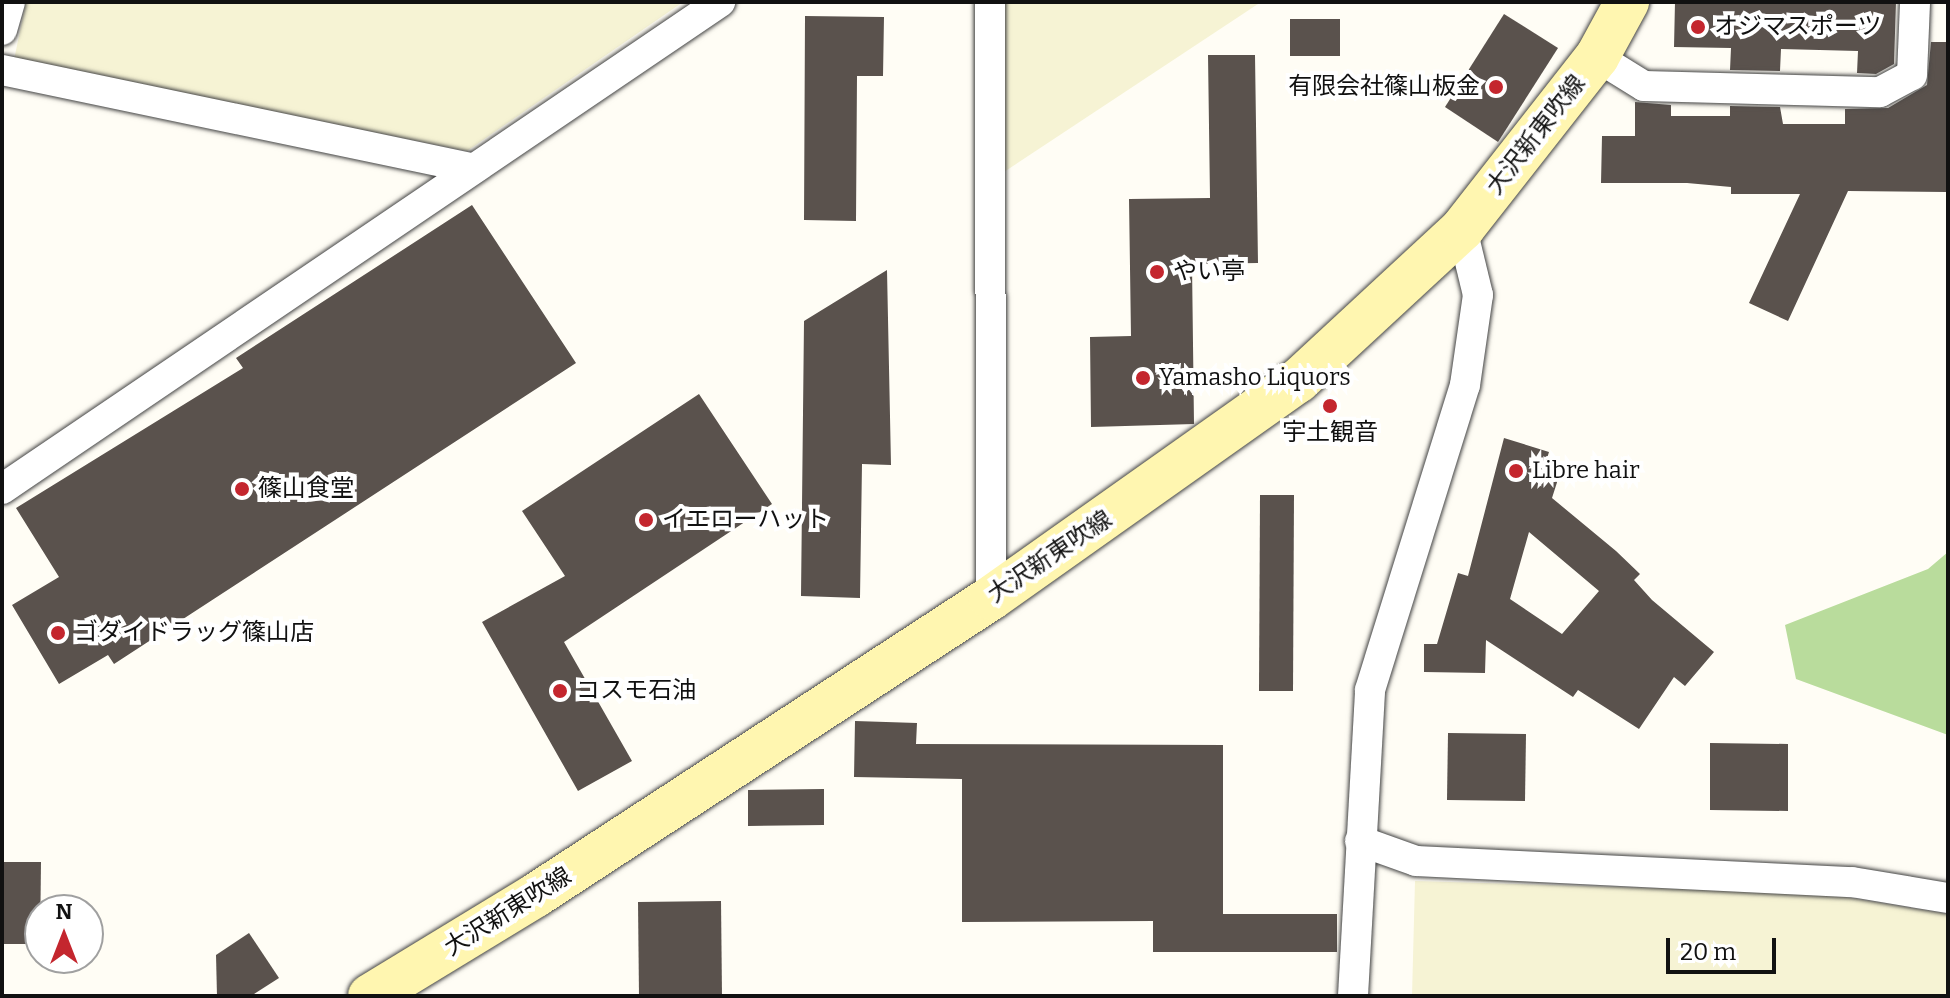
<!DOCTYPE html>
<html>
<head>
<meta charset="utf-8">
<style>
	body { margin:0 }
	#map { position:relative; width:1950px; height:998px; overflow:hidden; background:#fffdf5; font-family:Bitter,"Noto Sans JP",serif }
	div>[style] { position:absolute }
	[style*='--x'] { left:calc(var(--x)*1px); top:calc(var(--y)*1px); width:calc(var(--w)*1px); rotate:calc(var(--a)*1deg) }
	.farmland>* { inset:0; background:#f6f3d4 }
	.forest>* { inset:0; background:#b9dc9c }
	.building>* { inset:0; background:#5a524d }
	.roads { filter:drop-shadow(0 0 2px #444) drop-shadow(0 0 2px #444) }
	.minor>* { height:30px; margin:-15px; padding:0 15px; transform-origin:15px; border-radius:15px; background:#fff }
	.secondary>* { height:44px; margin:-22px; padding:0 22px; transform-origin:22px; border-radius:22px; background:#fff6b0 }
	.dots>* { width:22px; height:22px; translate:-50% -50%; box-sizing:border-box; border:4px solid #fff; border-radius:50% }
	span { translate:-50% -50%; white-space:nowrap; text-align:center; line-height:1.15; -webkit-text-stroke:8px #fff; paint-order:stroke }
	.poi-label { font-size:24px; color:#111 }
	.left { translate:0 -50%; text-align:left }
	.right { translate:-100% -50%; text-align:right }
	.street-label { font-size:24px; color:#111 }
	.frame { position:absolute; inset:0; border:4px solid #111; pointer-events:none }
	.north { position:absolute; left:24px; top:894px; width:80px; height:80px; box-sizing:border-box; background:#fff; border:2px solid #a0a0a0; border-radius:50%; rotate:0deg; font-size:22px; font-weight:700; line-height:32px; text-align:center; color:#111 }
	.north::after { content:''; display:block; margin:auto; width:28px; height:36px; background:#c4262e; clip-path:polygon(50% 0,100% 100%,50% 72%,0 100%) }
	.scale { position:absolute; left:1666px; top:938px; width:110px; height:36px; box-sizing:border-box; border:4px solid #111; border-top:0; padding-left:10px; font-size:24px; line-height:28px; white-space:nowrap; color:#111; -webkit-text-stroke:6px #fff; paint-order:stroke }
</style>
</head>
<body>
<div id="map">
	<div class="farmland">
		<div style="clip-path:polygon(26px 2px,683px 2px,467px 151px,14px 60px)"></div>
		<div style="clip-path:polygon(1003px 2px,1261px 2px,1004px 172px)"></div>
		<div style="clip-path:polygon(1415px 881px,1820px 893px,1948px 914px,1948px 996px,1412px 996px)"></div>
	</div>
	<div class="forest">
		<div style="clip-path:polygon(1948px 552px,1948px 735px,1796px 679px,1785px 625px,1928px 569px)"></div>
	</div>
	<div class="building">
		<div style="clip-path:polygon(1675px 2px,1896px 2px,1894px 64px,1876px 74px,1857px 73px,1858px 51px,1781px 49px,1780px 71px,1730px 70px,1731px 48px,1674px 47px)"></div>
		<div style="clip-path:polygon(1504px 14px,1558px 48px,1498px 142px,1445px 107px)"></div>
		<div style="clip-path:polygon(805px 16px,884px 17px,883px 76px,857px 76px,856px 221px,804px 220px)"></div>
		<div style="clip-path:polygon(1290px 19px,1340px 19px,1340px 56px,1290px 56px)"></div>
		<div style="clip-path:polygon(1931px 42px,1948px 42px,1946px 192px,1848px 191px,1788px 321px,1749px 303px,1800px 194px,1731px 194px,1731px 187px,1687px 183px,1601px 183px,1602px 136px,1635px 136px,1635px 102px,1671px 105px,1671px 116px,1730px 116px,1730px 106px,1780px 107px,1783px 124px,1845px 124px,1845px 109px,1888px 108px,1927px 85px)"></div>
		<div style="clip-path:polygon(1208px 55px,1255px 55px,1258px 263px,1192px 264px,1194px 424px,1091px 427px,1090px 337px,1131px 336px,1129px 199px,1210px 198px)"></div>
		<div style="clip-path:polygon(472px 205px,576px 363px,114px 664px,108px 655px,59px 684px,12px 605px,59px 577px,16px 508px,243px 368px,236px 358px)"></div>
		<div style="clip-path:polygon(887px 270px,891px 465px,862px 464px,860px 598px,801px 596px,804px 321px)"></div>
		<div style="clip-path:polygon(699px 394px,772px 504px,564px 642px,632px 761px,578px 791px,482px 622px,565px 576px,522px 511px)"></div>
		<div style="clip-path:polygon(evenodd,1504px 438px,1549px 452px,1544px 468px,1560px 473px,1552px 498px,1616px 551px,1640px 574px,1634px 580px,1652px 600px,1714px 652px,1685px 686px,1674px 677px,1639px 729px,1578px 690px,1573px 697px,1486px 640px,1485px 673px,1424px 672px,1424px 644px,1437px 644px,1458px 573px,1468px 576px,1504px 438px,1529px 532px,1599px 591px,1562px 634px,1510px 599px,1529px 532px)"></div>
		<div style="clip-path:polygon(1260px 495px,1294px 495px,1293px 691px,1259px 691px)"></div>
		<div style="clip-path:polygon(855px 721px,917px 723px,916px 744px,1223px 745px,1223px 914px,1337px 914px,1337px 952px,1153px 952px,1153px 921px,962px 922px,962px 779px,854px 777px)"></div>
		<div style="clip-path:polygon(1448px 733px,1526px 734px,1525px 801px,1447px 800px)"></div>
		<div style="clip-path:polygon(1710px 743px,1788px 744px,1788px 811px,1710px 810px)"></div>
		<div style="clip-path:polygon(824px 789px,824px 825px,748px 826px,748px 790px)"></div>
		<div style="clip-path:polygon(2px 862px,41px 862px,40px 944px,2px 944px)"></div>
		<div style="clip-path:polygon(721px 901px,722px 996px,639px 996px,638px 902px)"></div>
		<div style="clip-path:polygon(249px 933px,279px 978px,251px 996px,217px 996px,216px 955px)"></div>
	</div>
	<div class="roads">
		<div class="minor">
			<div style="--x:990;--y:2;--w:596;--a:89.9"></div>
			<div style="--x:2;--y:30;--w:29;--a:-74"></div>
			<div style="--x:1597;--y:57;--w:55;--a:31.7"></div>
			<div style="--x:1644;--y:86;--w:236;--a:1.5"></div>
			<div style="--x:1880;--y:92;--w:36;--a:-28"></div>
			<div style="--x:1912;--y:75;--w:73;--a:-87.6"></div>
			<div style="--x:2;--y:70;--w:482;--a:11.8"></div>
			<div style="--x:2;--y:489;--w:868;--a:-34.15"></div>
			<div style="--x:1360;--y:841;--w:59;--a:19.7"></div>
			<div style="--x:1416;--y:861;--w:437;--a:2.8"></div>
			<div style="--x:1852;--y:882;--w:97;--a:9.5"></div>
			<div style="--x:1353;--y:996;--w:306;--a:-86.8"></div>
			<div style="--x:1370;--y:690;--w:319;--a:-72.7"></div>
			<div style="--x:1465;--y:385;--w:91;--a:-81.8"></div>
			<div style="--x:1478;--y:295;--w:68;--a:-103.6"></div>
		</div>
		<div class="secondary">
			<div style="--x:370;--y:996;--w:194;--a:-31.3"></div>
			<div style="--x:536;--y:895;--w:543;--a:-33.13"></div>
			<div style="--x:991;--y:598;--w:376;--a:-35.3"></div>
			<div style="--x:1298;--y:381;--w:224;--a:-42.8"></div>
			<div style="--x:1462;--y:229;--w:219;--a:-51.9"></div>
			<div style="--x:1597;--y:57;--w:63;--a:-61.4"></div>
		</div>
	</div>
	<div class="dots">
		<div style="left:1698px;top:27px;background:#c4262e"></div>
		<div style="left:1496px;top:87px;background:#c4262e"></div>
		<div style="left:1157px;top:272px;background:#c4262e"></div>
		<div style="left:1143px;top:378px;background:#c4262e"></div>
		<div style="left:1330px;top:406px;background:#c4262e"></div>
		<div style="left:1516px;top:471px;background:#c4262e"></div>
		<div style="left:242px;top:489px;background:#c4262e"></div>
		<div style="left:646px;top:520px;background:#c4262e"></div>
		<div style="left:58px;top:633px;background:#c4262e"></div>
		<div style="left:560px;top:691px;background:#c4262e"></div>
	</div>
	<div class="poi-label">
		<span class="left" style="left:1714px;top:27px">オジマスポーツ</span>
		<span class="right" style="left:1480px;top:87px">有限会社篠山板金</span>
		<span class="left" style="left:1173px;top:272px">やい亭</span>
		<span class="left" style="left:1159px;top:378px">Yamasho Liquors</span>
		<span style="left:1330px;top:433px">宇土観音</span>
		<span class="left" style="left:1532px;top:471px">Libre hair</span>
		<span class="left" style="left:258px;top:489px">篠山食堂</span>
		<span class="left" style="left:662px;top:520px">イエローハット</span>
		<span class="left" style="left:74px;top:633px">ゴダイドラッグ篠山店</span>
		<span class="left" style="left:576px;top:691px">コスモ石油</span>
	</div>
	<div class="street-label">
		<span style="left:1536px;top:135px;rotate:-52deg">大沢新東吹線</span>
		<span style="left:1050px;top:557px;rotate:-34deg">大沢新東吹線</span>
		<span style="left:508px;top:912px;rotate:-32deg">大沢新東吹線</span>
	</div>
	<div class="frame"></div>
	<div class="north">N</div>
	<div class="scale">20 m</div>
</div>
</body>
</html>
